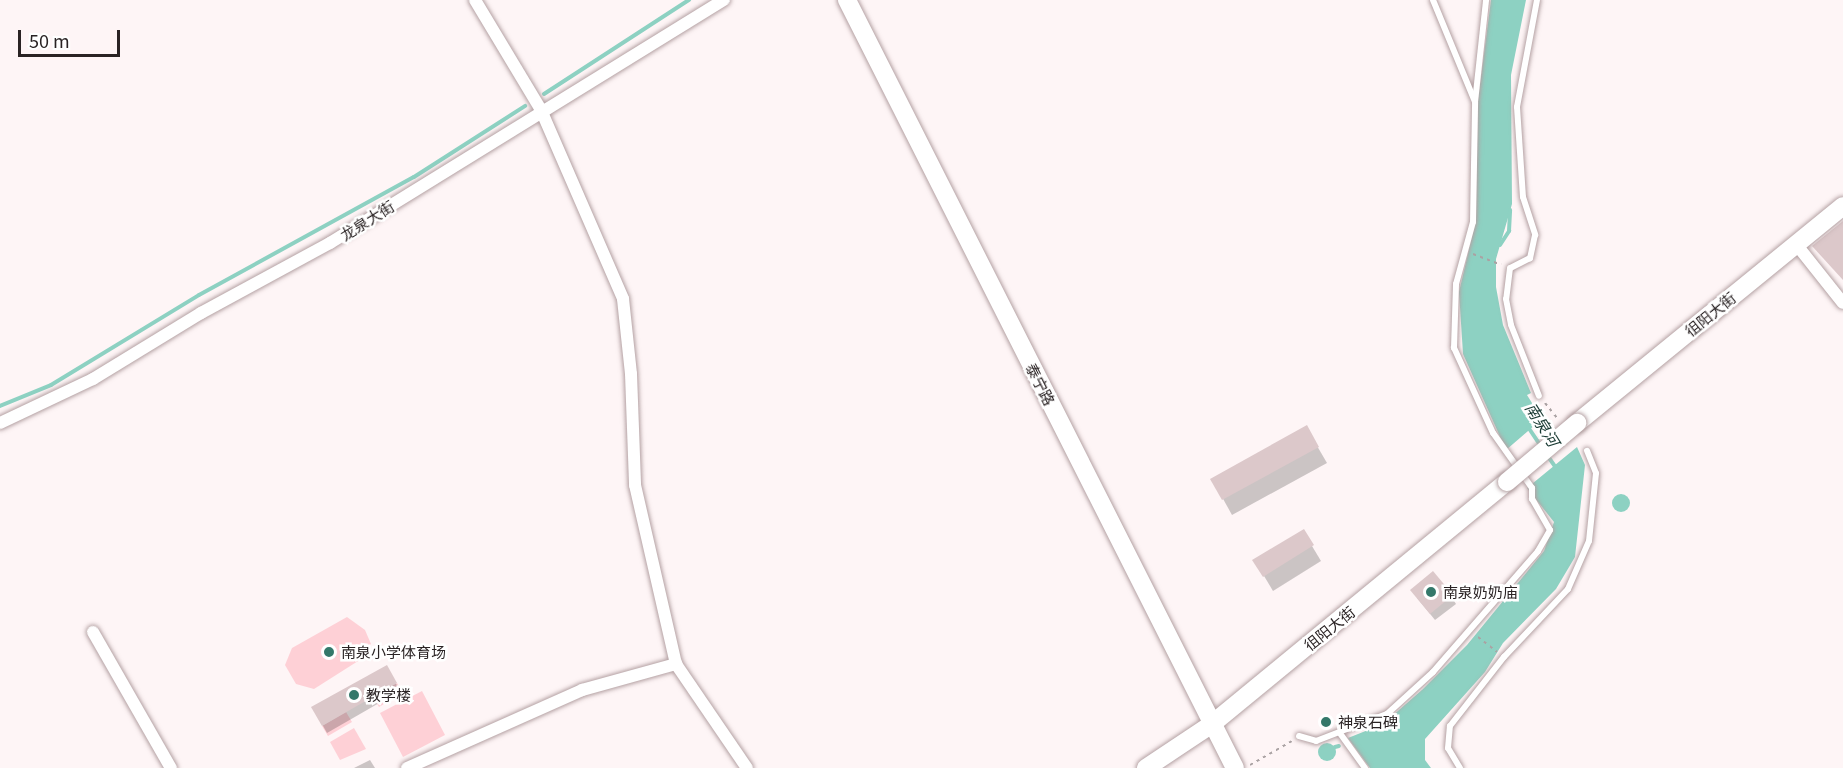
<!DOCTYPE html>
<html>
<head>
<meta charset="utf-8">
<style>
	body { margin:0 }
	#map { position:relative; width:1843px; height:768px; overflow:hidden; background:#fef5f6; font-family:Georgia,"Noto Sans SC",serif }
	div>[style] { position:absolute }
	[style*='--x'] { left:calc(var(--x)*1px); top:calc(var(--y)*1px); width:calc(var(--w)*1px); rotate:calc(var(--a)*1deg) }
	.green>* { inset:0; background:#fed0d6 }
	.water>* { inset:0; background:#8dd1c2 }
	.round { border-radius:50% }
	.shadow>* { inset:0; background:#0003 }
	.stream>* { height:4px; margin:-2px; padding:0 2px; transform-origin:2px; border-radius:2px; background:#8dd1c2 }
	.building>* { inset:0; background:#dcc8ca }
	.path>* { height:2px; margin-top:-1px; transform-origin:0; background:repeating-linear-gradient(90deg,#aaa2a3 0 3px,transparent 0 7.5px) }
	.roads { filter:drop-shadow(0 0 2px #b4a1a3) drop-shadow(0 0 2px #b4a1a3) }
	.lane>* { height:6px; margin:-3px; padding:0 3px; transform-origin:3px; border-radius:3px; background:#fff }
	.street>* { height:12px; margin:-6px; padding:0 6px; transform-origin:6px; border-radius:6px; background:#fff }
	.secondary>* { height:18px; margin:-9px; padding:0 9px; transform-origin:9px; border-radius:9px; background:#fff }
	.bridges { filter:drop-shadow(0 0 2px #b4a1a3) drop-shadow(0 0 2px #b4a1a3) }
	.secondary-bridge>* { height:18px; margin:-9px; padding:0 9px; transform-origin:9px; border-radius:9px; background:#fff }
	.dots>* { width:16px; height:16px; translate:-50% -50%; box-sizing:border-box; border:3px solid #fff; border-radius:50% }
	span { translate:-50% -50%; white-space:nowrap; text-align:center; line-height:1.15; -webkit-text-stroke:5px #fff; paint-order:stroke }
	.street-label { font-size:15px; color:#2a2324 }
	.poi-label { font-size:15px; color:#2a2324 }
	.left { translate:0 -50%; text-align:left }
	.water-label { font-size:16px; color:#183932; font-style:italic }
	.scale { position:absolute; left:18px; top:30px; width:102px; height:27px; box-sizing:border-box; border:3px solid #2a2324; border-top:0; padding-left:8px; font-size:18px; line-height:21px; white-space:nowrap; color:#2a2324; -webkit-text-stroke:4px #fff; paint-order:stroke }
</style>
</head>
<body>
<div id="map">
	<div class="green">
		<div style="clip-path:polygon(347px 617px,365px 630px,371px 644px,366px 656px,314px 689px,296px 684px,285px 665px,292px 648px)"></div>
		<div style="clip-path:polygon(397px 683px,403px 693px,379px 707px,373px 697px)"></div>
		<div style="clip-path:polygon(422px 691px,445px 735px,403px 757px,380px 713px)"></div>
		<div style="clip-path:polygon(346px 712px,352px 722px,328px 736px,322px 726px)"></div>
		<div style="clip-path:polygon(354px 728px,366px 749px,340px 760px,330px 742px)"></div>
	</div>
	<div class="water">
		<div style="clip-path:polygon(1491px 0,1526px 0,1511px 75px,1512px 204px,1496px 259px,1496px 287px,1503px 325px,1531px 393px,1527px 395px,1542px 419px,1506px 450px,1463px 354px,1459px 292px,1475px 224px,1478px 100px)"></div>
		<div style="clip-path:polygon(1577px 447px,1585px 465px,1575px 557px,1556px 589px,1503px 643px,1485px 672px,1425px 739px,1425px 760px,1431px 768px,1370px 768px,1348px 738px,1383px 724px,1423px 689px,1467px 645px,1544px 551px,1554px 522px,1527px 488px)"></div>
		<div class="round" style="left:1612px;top:494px;width:18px;height:18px"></div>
		<div class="round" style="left:1318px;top:743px;width:18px;height:18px"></div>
	</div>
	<div class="shadow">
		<div style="clip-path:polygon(1306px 427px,1327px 463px,1232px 515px,1212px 479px)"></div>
		<div style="clip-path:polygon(1303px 531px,1321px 561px,1273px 591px,1255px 561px)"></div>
		<div style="clip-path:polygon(1451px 596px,1456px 604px,1435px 620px,1417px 598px)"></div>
		<div style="clip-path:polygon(387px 667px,400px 691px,327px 733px,313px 708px)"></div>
		<div style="clip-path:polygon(370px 760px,375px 768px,354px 768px)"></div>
	</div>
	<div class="stream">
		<div style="--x:544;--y:94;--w:173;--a:-33"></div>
		<div style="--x:1500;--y:245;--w:17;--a:-57"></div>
		<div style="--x:1509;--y:231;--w:21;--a:-87"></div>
		<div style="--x:0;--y:406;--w:55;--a:-22.4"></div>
		<div style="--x:51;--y:385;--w:173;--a:-31.3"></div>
		<div style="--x:199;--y:295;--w:245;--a:-28.8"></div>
		<div style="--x:414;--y:177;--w:132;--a:-32.6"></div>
		<div style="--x:1528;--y:427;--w:23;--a:56"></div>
		<div style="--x:1547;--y:455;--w:16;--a:55"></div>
		<div style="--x:1335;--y:747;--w:4;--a:-14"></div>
	</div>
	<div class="building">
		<div style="clip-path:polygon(1843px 221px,1843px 280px,1812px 246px)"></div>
		<div style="clip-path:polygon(1307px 425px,1319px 447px,1222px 500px,1210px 479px)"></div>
		<div style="clip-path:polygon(1304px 529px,1314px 545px,1263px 577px,1252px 560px)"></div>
		<div style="clip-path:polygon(1433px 571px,1453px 595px,1430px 614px,1410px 590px)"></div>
		<div style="clip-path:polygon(387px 665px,397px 683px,322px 726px,311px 707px)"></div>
	</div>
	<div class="path">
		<div style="--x:1473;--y:254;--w:30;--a:21"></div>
		<div style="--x:1545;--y:403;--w:22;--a:51"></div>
		<div style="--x:1478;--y:637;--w:24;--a:38"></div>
		<div style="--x:1250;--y:765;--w:48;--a:-29.7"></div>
	</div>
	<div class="roads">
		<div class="lane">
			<div style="--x:1433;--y:0;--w:110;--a:67.6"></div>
			<div style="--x:1537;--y:0;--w:109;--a:100.6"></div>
			<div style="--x:1517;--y:107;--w:90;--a:86.2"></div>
			<div style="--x:1523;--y:197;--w:40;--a:72"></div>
			<div style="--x:1535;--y:235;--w:24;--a:102"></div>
			<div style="--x:1530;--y:258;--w:22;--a:153"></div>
			<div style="--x:1510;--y:268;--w:31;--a:97"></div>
			<div style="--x:1506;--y:299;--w:26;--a:79"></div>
			<div style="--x:1511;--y:325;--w:76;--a:68.5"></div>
			<div style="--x:1299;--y:736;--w:18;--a:16"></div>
			<div style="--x:1316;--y:741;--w:25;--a:-21"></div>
			<div style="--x:1365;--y:768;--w:44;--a:-125.8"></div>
			<div style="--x:1339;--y:732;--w:51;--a:-20.6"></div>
			<div style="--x:1387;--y:714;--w:62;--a:-42.4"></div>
			<div style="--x:1433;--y:672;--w:160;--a:-49"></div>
			<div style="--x:1538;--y:551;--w:24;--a:-60"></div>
			<div style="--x:1550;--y:530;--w:36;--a:-120"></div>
			<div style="--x:1532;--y:499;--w:11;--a:-90"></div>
			<div style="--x:1532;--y:488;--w:67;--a:-125.3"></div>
			<div style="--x:1493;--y:433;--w:94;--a:-114.6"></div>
			<div style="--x:1454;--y:348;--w:64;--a:-88.2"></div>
			<div style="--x:1456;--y:284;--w:64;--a:-74.7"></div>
			<div style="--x:1473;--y:222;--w:120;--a:-89"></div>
			<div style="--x:1475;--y:102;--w:103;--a:-83.8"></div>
			<div style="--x:1460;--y:768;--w:23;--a:-121"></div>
			<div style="--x:1448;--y:748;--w:22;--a:-85"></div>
			<div style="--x:1450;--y:726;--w:88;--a:-52"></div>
			<div style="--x:1504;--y:657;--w:93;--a:-46.7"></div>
			<div style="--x:1568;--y:589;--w:52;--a:-66.4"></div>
			<div style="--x:1589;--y:541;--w:68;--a:-84.1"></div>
			<div style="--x:1596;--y:473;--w:24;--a:-112"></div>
		</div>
		<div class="street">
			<div style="--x:475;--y:0;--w:128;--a:59"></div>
			<div style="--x:541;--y:110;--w:206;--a:66.5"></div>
			<div style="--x:623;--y:299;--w:75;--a:83.9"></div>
			<div style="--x:631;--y:374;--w:111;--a:87.9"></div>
			<div style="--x:635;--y:485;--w:184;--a:77.1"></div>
			<div style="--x:676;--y:664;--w:126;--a:55.7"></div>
			<div style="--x:1796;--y:244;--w:75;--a:51.5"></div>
			<div style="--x:0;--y:423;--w:103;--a:-25.3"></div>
			<div style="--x:93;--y:379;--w:127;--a:-31.4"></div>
			<div style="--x:201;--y:313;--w:147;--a:-28.5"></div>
			<div style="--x:330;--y:243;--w:463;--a:-31.7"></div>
			<div style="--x:93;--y:632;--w:157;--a:60.2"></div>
			<div style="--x:407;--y:768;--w:192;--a:-24"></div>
			<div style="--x:582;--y:690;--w:98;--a:-15.5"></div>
		</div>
		<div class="secondary">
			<div style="--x:847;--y:0;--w:860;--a:63.2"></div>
			<div style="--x:1577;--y:423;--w:343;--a:-39.2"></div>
			<div style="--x:1146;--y:768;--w:79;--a:-33.7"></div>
			<div style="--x:1212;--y:724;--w:382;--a:-39.4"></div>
		</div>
	</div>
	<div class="bridges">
		<div class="secondary-bridge">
			<div style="--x:1507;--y:482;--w:92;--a:-40.1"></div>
		</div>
	</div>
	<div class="dots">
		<div style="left:1431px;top:592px;background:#34786a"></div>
		<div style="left:329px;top:652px;background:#34786a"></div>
		<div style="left:354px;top:695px;background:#34786a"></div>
		<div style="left:1326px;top:722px;background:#34786a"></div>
	</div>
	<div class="street-label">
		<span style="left:367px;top:220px;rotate:-32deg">龙泉大街</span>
		<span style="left:1710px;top:314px;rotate:-39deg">徂阳大街</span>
		<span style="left:1041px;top:384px;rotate:63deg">泰宁路</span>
		<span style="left:1329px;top:628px;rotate:-39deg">徂阳大街</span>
	</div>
	<div class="poi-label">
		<span class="left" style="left:1443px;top:592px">南泉奶奶庙</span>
		<span class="left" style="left:341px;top:652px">南泉小学体育场</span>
		<span class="left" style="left:366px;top:695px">教学楼</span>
		<span class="left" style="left:1338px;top:722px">神泉石碑</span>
	</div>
	<div class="water-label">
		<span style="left:1543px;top:424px;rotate:58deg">南泉河</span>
	</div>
	<div class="scale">50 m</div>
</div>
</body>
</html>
